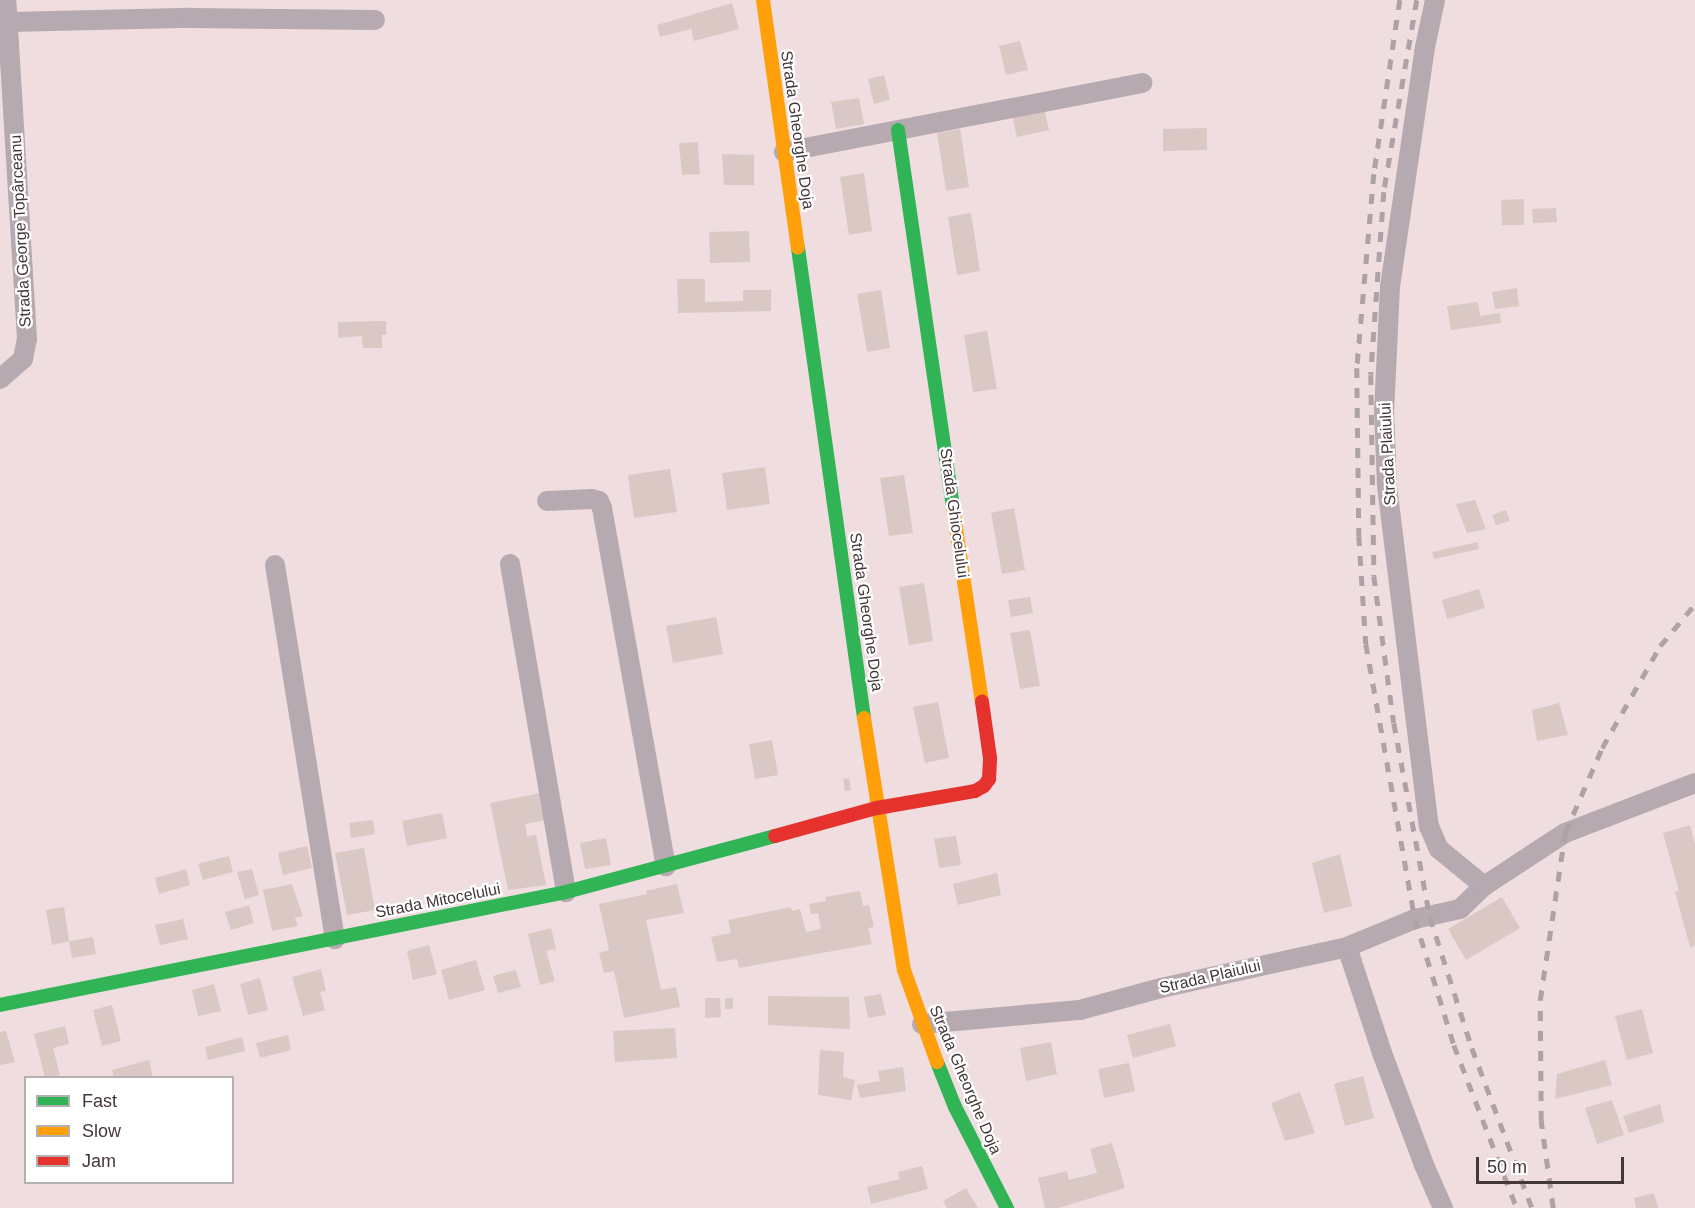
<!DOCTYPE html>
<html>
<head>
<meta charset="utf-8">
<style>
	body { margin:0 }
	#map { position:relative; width:1695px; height:1208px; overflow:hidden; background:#efdddf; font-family:Helvetica,sans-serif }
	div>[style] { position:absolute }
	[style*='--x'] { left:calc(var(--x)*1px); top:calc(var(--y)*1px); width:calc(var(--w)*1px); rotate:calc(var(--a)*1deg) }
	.building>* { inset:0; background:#dac8c5 }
	.street>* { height:20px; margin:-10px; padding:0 10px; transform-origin:10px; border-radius:10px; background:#b7a9b0 }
	.fast>* { height:14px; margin:-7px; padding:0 7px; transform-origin:7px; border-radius:7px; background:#30b455 }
	.slow>* { height:14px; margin:-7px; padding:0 7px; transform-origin:7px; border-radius:7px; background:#ff9f0a }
	.jam>* { height:14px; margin:-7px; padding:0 7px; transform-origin:7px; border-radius:7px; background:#e5322d }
	.rail>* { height:4.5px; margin-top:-2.25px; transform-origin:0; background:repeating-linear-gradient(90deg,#aea2a7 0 10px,transparent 0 20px) }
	span { translate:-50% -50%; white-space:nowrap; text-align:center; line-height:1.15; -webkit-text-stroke:4.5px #fff; paint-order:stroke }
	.street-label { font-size:16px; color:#443739 }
	.legend { position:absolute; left:24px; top:1076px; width:210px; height:108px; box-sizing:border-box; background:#fff; border:2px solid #b4afb0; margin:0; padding:8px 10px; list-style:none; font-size:18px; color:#443739 }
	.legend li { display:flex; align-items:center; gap:12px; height:30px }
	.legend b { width:30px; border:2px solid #b4afb0 }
	.scale { position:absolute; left:1476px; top:1157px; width:148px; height:27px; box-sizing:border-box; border:3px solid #443739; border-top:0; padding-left:8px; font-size:18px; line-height:21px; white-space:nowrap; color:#443739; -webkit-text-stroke:4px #fff; paint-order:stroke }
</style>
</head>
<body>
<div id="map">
	<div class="building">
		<div style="clip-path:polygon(732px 3px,739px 29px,694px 41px,691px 29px,660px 37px,657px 25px)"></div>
		<div style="clip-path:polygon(1020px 41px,1028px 70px,1006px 75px,999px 46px)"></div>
		<div style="clip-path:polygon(884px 75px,890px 100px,874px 104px,868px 79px)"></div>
		<div style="clip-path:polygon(859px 98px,864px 124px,836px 129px,831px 102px)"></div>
		<div style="clip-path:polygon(1044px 108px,1049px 130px,1017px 137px,1012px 115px)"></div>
		<div style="clip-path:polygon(1207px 128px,1207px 150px,1163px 151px,1163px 129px)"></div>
		<div style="clip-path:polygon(960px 129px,969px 187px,946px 191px,937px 133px)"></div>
		<div style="clip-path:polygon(698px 142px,700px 174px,682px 175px,679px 143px)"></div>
		<div style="clip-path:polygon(722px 154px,754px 155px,754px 185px,724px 185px)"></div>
		<div style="clip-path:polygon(864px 173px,872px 231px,849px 235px,840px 177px)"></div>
		<div style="clip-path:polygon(1524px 199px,1524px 225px,1502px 225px,1501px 200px)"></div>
		<div style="clip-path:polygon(1556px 208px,1557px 222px,1533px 223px,1532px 209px)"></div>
		<div style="clip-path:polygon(971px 213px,980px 271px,957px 275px,948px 217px)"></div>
		<div style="clip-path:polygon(749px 231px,750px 262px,710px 263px,709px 232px)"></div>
		<div style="clip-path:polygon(677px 279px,705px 279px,705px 302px,743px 301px,743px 290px,771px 290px,771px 311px,678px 313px)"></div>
		<div style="clip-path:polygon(1517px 288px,1519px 306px,1495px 309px,1492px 292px)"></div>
		<div style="clip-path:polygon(881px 290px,890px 348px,867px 352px,857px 294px)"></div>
		<div style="clip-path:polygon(1478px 302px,1480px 316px,1500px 313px,1501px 323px,1451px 330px,1447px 306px)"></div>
		<div style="clip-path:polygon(386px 321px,386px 335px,382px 335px,382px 348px,363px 348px,362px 336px,338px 338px,338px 322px)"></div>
		<div style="clip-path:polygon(987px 331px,997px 389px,973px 392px,964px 335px)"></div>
		<div style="clip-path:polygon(765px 467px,770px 504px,727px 510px,722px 473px)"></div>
		<div style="clip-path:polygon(670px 469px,677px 512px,634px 518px,628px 475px)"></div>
		<div style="clip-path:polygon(904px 475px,913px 533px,889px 536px,880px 478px)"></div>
		<div style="clip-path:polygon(1475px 500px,1486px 529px,1467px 533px,1456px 504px)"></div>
		<div style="clip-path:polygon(1014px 508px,1025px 570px,1002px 574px,991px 513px)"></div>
		<div style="clip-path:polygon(1506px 510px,1510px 521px,1496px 525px,1492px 515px)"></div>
		<div style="clip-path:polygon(1478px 542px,1479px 549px,1434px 559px,1432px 552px)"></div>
		<div style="clip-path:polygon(924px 583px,933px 641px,909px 645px,899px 587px)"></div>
		<div style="clip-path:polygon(1479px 589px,1485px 608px,1447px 619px,1442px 600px)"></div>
		<div style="clip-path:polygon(1030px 597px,1033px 613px,1011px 617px,1008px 600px)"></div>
		<div style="clip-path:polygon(716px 617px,723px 654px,673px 663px,666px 626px)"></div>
		<div style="clip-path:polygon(1030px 630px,1040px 686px,1020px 689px,1010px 633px)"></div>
		<div style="clip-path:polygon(938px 702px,949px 758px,925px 763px,913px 707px)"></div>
		<div style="clip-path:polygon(1559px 703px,1568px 735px,1537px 741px,1532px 710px)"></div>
		<div style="clip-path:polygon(772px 740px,778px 775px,755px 779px,749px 744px)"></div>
		<div style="clip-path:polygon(849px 778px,851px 790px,845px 791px,843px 779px)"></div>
		<div style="clip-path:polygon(540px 793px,545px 820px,525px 824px,527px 836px,536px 835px,546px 885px,508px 890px,490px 803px)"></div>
		<div style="clip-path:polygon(442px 813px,447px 838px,407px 846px,402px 821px)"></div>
		<div style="clip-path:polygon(373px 820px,375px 834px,351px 838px,349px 823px)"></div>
		<div style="clip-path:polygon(1690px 825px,1695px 844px,1695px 946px,1690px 947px,1675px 892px,1679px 891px,1663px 833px)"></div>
		<div style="clip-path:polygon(956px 836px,961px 865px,939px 868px,934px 839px)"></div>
		<div style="clip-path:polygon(606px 838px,611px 865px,585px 869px,580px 843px)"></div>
		<div style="clip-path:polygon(307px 846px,312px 868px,283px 875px,278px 853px)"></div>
		<div style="clip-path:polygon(364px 848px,375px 910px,347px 915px,335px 853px)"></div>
		<div style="clip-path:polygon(1340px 854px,1352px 906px,1324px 913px,1312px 863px)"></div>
		<div style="clip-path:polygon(229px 856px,233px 872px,203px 880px,198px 864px)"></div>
		<div style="clip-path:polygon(186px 869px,190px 885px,159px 894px,155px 878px)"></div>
		<div style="clip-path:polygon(252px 869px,259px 895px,245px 899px,237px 872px)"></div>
		<div style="clip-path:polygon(997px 873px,1001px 895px,958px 905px,953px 884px)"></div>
		<div style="clip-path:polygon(292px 884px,303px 916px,295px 918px,298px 926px,272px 931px,263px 890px)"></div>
		<div style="clip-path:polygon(677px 884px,684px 913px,646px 920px,661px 990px,676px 987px,680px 1007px,624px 1018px,614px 971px,604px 973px,599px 953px,609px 950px,599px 904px,647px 894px,646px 891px)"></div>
		<div style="clip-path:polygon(860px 891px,863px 906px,869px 905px,874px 927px,868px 928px,872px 944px,739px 968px,737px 959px,717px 962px,711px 937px,731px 933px,728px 920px,791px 907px,792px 911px,800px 909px,806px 932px,821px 929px,818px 913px,811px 914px,809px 904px,826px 901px,825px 897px)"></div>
		<div style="clip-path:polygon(1502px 897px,1520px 928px,1466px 960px,1448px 929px)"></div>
		<div style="clip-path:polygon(249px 905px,254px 923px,231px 930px,225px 912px)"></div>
		<div style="clip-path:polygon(64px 907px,69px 941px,52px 945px,46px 910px)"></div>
		<div style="clip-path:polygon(183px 919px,188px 939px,160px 945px,155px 925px)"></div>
		<div style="clip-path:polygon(551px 928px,556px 949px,546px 951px,555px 981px,540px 985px,528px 934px)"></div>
		<div style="clip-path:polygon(93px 937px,96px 954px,72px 958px,69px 941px)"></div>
		<div style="clip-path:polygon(429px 945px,437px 974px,413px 980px,407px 951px)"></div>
		<div style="clip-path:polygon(476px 960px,485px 990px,449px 1000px,441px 970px)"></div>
		<div style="clip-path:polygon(321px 969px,326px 991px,320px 992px,325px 1010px,303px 1016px,292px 977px)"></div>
		<div style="clip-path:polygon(516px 970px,521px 987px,498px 993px,493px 976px)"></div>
		<div style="clip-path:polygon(260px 978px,268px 1010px,248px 1015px,240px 984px)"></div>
		<div style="clip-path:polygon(214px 984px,221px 1011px,198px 1016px,192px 990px)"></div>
		<div style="clip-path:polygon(881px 994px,886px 1015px,868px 1018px,864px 997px)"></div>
		<div style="clip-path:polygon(768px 996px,849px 997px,850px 1029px,768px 1025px)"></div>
		<div style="clip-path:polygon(705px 998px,720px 998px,721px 1017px,705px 1018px)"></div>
		<div style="clip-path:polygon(725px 998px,733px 998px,733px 1009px,725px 1009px)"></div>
		<div style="clip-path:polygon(112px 1005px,121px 1041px,102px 1046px,93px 1010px)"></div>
		<div style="clip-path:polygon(1642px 1009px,1653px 1053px,1627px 1060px,1615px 1016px)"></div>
		<div style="clip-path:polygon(1170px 1024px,1176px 1046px,1133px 1058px,1127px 1035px)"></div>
		<div style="clip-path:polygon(65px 1026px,69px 1044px,53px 1048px,60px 1075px,45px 1078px,34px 1034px)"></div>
		<div style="clip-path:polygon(675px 1028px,677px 1058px,615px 1062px,613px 1031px)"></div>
		<div style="clip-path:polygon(6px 1031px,15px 1062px,0 1065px,0 1032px)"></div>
		<div style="clip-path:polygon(288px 1035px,291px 1050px,260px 1058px,256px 1043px)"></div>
		<div style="clip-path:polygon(242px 1037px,245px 1051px,208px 1060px,205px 1047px)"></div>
		<div style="clip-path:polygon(1051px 1042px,1057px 1074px,1026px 1081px,1020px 1048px)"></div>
		<div style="clip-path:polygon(820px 1050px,844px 1052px,843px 1077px,855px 1080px,851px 1100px,818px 1095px)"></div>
		<div style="clip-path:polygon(149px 1060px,153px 1078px,114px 1078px,112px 1070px)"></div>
		<div style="clip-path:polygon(1605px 1060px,1612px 1085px,1555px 1099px,1557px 1074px)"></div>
		<div style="clip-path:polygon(1129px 1063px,1135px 1091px,1104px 1098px,1098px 1069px)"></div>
		<div style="clip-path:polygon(903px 1067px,906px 1091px,860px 1098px,857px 1085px,880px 1081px,878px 1071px)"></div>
		<div style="clip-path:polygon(1363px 1076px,1374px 1118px,1345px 1126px,1334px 1084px)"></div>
		<div style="clip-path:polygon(1300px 1092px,1315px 1133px,1285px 1141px,1271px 1103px)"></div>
		<div style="clip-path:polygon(1612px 1100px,1624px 1135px,1597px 1144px,1585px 1108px)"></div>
		<div style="clip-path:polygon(1660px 1104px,1664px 1122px,1629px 1133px,1623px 1116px)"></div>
		<div style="clip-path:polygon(1112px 1143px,1125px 1188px,1058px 1208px,1045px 1208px,1038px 1178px,1067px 1171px,1069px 1180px,1097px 1173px,1090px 1149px)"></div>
		<div style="clip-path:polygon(922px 1166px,928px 1189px,871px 1204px,867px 1187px,900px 1179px,898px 1172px)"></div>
		<div style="clip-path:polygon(966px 1188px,978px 1208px,947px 1208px,943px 1201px)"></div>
		<div style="clip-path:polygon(1654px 1193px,1658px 1208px,1636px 1208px,1634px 1198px)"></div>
	</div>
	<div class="street">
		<div style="--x:1435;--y:0;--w:48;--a:102"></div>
		<div style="--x:1425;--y:47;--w:242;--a:98.3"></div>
		<div style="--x:1390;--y:286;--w:125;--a:92.7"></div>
		<div style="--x:1384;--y:411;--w:75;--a:87.7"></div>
		<div style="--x:1387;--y:486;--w:343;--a:83"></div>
		<div style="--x:1429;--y:826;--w:25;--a:67"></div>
		<div style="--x:1439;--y:849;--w:58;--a:39.4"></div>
		<div style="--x:9;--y:22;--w:182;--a:-1.3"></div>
		<div style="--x:191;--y:18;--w:184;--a:0.6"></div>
		<div style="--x:784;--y:152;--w:365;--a:-10.9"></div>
		<div style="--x:0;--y:379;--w:30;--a:-41"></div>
		<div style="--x:23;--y:359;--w:20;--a:-79"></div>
		<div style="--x:27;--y:339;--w:340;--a:-93.5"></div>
		<div style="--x:547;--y:501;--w:45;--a:-2.5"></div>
		<div style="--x:592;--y:499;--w:7;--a:16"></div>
		<div style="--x:599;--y:501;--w:8;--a:67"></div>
		<div style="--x:602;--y:508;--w:364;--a:79.9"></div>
		<div style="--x:510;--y:564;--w:333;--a:80.3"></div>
		<div style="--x:275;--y:565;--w:379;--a:80.9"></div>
		<div style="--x:1347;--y:947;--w:112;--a:71.7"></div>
		<div style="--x:1382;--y:1053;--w:120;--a:69.4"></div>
		<div style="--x:1424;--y:1165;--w:47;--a:66.2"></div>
		<div style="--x:922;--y:1024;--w:159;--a:-5.1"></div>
		<div style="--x:1080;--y:1010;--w:84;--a:-15.2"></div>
		<div style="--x:1161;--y:988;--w:190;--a:-12.4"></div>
		<div style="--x:1347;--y:947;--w:74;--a:-22.4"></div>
		<div style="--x:1415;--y:919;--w:46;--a:-12.5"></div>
		<div style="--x:1460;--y:909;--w:33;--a:-44"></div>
		<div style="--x:1484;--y:886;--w:97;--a:-33.2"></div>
		<div style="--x:1565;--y:833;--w:139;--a:-21"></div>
	</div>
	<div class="fast">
		<div style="--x:898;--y:130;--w:382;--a:81.7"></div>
		<div style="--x:798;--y:248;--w:475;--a:82"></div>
		<div style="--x:0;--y:1005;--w:577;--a:-11.29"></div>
		<div style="--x:566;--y:892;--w:216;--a:-15"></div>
		<div style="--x:937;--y:1062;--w:48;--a:68.2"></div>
		<div style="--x:955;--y:1107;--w:114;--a:62.8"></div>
	</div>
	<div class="slow">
		<div style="--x:763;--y:0;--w:250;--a:82"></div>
		<div style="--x:953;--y:508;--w:196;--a:81.5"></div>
		<div style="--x:864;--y:718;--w:255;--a:81"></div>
		<div style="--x:904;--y:970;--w:98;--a:70.3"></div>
	</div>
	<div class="jam">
		<div style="--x:775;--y:836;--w:106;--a:-15.4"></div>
		<div style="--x:877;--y:808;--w:99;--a:-9.8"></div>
		<div style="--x:975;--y:791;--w:10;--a:-29"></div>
		<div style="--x:984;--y:786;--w:9;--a:-54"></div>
		<div style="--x:989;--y:779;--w:21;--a:-87"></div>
		<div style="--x:990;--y:758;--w:57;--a:-98.1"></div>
	</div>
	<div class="rail">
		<div style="--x:1400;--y:0;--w:176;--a:98.5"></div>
		<div style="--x:1374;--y:174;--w:195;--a:95"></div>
		<div style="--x:1357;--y:368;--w:168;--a:89.3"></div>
		<div style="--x:1359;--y:536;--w:108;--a:86.3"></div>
		<div style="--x:1366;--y:644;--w:279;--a:79.9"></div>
		<div style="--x:1415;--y:919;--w:132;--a:72.8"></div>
		<div style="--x:1454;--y:1045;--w:175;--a:68.9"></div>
		<div style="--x:1417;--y:0;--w:195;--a:99.8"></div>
		<div style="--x:1384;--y:192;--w:183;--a:94.1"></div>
		<div style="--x:1371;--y:375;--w:201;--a:89.1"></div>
		<div style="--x:1374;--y:576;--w:148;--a:82.3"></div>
		<div style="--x:1394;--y:723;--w:197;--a:79.5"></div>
		<div style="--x:1430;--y:917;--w:138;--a:72.2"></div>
		<div style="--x:1472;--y:1048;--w:171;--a:69.4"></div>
		<div style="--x:1553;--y:1208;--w:88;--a:-97.9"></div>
		<div style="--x:1541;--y:1121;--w:121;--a:-90.5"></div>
		<div style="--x:1540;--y:1000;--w:169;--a:-81.5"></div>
		<div style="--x:1565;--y:833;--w:93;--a:-66.5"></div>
		<div style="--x:1602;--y:748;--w:117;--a:-60.4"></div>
		<div style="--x:1660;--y:646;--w:55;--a:-50.2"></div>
	</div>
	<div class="street-label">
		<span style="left:797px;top:130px;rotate:82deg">Strada Gheorghe Doja</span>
		<span style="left:21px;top:231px;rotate:-93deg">Strada George Topârceanu</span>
		<span style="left:1388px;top:454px;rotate:-93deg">Strada Plaiului</span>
		<span style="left:954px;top:513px;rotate:82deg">Strada Ghiocelului</span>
		<span style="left:866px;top:612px;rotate:82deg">Strada Gheorghe Doja</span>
		<span style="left:438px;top:901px;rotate:-11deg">Strada Mitocelului</span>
		<span style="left:1210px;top:977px;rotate:-13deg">Strada Plaiului</span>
		<span style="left:965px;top:1080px;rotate:67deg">Strada Gheorghe Doja</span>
	</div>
	<ul class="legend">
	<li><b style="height:8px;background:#30b455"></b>Fast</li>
	<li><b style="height:8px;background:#ff9f0a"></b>Slow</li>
	<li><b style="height:8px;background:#e5322d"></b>Jam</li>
	</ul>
	<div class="scale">50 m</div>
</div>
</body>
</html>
